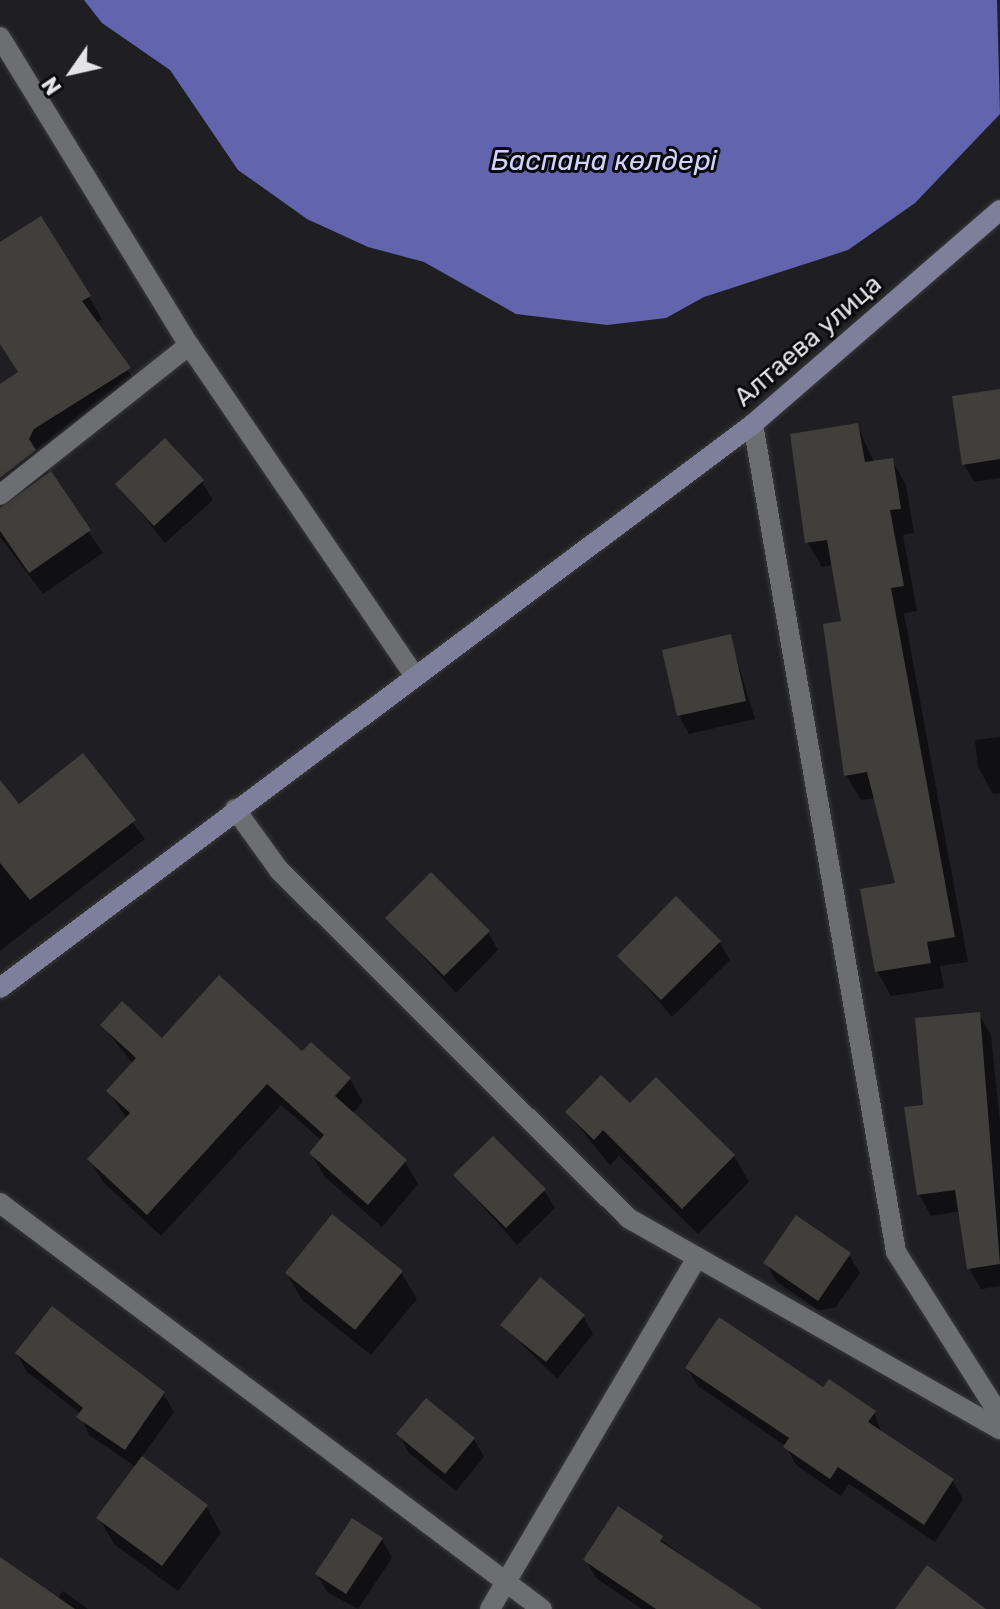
<!DOCTYPE html>
<html>
<head>
<meta charset="utf-8">
<style>
	body { margin:0 }
	#map { position:relative; width:1000px; height:1609px; overflow:hidden; background:#1f1f23; font-family:Rubik,sans-serif }
	div>[style] { position:absolute }
	[style*='--x'] { left:calc(var(--x)*1px); top:calc(var(--y)*1px); width:calc(var(--w)*1px); rotate:calc(var(--a)*1deg) }
	.water>* { inset:0; background:#6264ad }
	.shadow>* { inset:0; background:#0007 }
	.building>* { inset:0; background:#403f3b }
	.roads { filter:drop-shadow(0 0 2px #39393c) drop-shadow(0 0 2px #39393c) }
	.street>* { height:20px; margin:-10px; padding:0 10px; transform-origin:10px; border-radius:10px; background:#6d6e72 }
	.secondary>* { height:20px; margin:-10px; padding:0 10px; transform-origin:10px; border-radius:10px; background:#7d7f9b }
	span { translate:-50% -50%; white-space:nowrap; text-align:center; line-height:1.15; -webkit-text-stroke:6px #09090b; paint-order:stroke }
	.street-label { font-size:26px; color:#e4e4e6 }
	.water-label { font-size:28px; color:#d0d4fd; font-style:italic }
	.north { position:absolute; left:32px; top:32px; width:80px; height:80px; -webkit-text-stroke:6px #09090b; paint-order:stroke; rotate:236deg; font-size:22px; font-weight:700; line-height:32px; text-align:center; color:#e4e4e6 }
	.north::after { content:''; display:block; margin:auto; width:28px; height:36px; background:#e4e4e6; clip-path:polygon(50% 0,100% 100%,50% 72%,0 100%) }
</style>
</head>
<body>
<div id="map">
	<div class="water">
		<div style="clip-path:polygon(84px 0,997px 0,1000px 114px,915px 203px,848px 250px,704px 297px,666px 318px,607px 325px,516px 314px,424px 262px,368px 247px,307px 219px,238px 170px,170px 70px,102px 23px)"></div>
	</div>
	<div class="shadow">
		<div style="clip-path:polygon(0 244px,89px 297px,102px 319px,96px 323px,142px 392px,41px 462px,103px 553px,43px 594px,0 537px,0 386px,19px 373px,0 342px)"></div>
		<div style="clip-path:polygon(1000px 391px,1000px 478px,974px 482px,964px 464px)"></div>
		<div style="clip-path:polygon(857px 425px,874px 462px,892px 460px,906px 485px,914px 533px,903px 535px,917px 611px,904px 613px,968px 962px,940px 966px,944px 988px,891px 996px,877px 971px,898px 884px,876px 798px,861px 800px,846px 775px,843px 623px,833px 565px,822px 567px,807px 542px)"></div>
		<div style="clip-path:polygon(202px 482px,213px 500px,165px 543px,118px 484px)"></div>
		<div style="clip-path:polygon(730px 637px,755px 719px,689px 734px,679px 716px)"></div>
		<div style="clip-path:polygon(1000px 737px,1000px 793px,993px 794px,978px 767px,975px 740px)"></div>
		<div style="clip-path:polygon(83px 756px,145px 839px,0 951px,0 818px)"></div>
		<div style="clip-path:polygon(388px 918px,488px 932px,498px 950px,456px 993px)"></div>
		<div style="clip-path:polygon(719px 942px,730px 960px,672px 1017px,620px 956px)"></div>
		<div style="clip-path:polygon(979px 1014px,991px 1035px,1000px 1123px,1000px 1286px,981px 1289px,969px 1268px,961px 1211px,931px 1216px,919px 1194px,925px 1106px)"></div>
		<div style="clip-path:polygon(102px 1025px,162px 1041px,302px 1054px,350px 1079px,363px 1102px,352px 1114px,405px 1162px,418px 1184px,382px 1227px,324px 1176px,311px 1153px,322px 1141px,281px 1105px,161px 1236px,103px 1182px,90px 1160px,127px 1119px,108px 1091px,133px 1064px)"></div>
		<div style="clip-path:polygon(630px 1106px,734px 1156px,749px 1182px,698px 1234px,619px 1156px,610px 1165px,567px 1112px)"></div>
		<div style="clip-path:polygon(456px 1176px,544px 1190px,555px 1208px,517px 1245px)"></div>
		<div style="clip-path:polygon(849px 1255px,860px 1273px,835px 1308px,818px 1310px,776px 1281px,766px 1263px)"></div>
		<div style="clip-path:polygon(401px 1272px,417px 1299px,371px 1355px,302px 1300px,287px 1274px)"></div>
		<div style="clip-path:polygon(583px 1316px,593px 1334px,557px 1379px,503px 1325px)"></div>
		<div style="clip-path:polygon(17px 1354px,163px 1393px,174px 1412px,141px 1458px,206px 1506px,221px 1533px,178px 1591px,114px 1544px,99px 1518px,136px 1467px,89px 1435px,81px 1414px,27px 1372px)"></div>
		<div style="clip-path:polygon(687px 1368px,824px 1390px,874px 1412px,882px 1434px,953px 1481px,963px 1499px,935px 1542px,849px 1484px,841px 1496px,796px 1465px,786px 1446px,698px 1386px)"></div>
		<div style="clip-path:polygon(399px 1435px,474px 1439px,484px 1457px,456px 1491px,409px 1453px)"></div>
		<div style="clip-path:polygon(618px 1509px,750px 1604px,753px 1609px,642px 1609px,596px 1578px,586px 1560px)"></div>
		<div style="clip-path:polygon(382px 1540px,392px 1558px,358px 1609px,327px 1592px,317px 1574px)"></div>
		<div style="clip-path:polygon(0 1560px,57px 1599px,63px 1591px,88px 1609px,0 1609px)"></div>
	</div>
	<div class="building">
		<div style="clip-path:polygon(41px 216px,91px 296px,82px 301px,131px 368px,34px 429px,29px 439px,36px 450px,0 478px,0 384px,18px 372px,0 344px,0 242px)"></div>
		<div style="clip-path:polygon(1000px 389px,1000px 459px,962px 465px,952px 396px)"></div>
		<div style="clip-path:polygon(858px 423px,865px 462px,893px 458px,901px 509px,890px 510px,904px 586px,891px 588px,955px 937px,927px 942px,931px 963px,875px 972px,860px 889px,895px 883px,867px 772px,844px 776px,823px 624px,841px 621px,827px 540px,805px 543px,790px 434px)"></div>
		<div style="clip-path:polygon(165px 438px,204px 480px,154px 526px,115px 484px)"></div>
		<div style="clip-path:polygon(51px 471px,91px 530px,29px 573px,0 531px,0 508px)"></div>
		<div style="clip-path:polygon(731px 634px,746px 701px,677px 716px,662px 650px)"></div>
		<div style="clip-path:polygon(83px 753px,136px 820px,30px 900px,0 863px,0 780px,19px 804px)"></div>
		<div style="clip-path:polygon(431px 872px,490px 931px,444px 976px,385px 918px)"></div>
		<div style="clip-path:polygon(676px 896px,721px 941px,661px 1000px,617px 956px)"></div>
		<div style="clip-path:polygon(219px 975px,302px 1051px,311px 1042px,351px 1078px,335px 1096px,407px 1160px,368px 1205px,309px 1153px,324px 1135px,267px 1084px,147px 1215px,87px 1159px,130px 1113px,106px 1091px,136px 1058px,100px 1025px,122px 1001px,162px 1038px)"></div>
		<div style="clip-path:polygon(980px 1012px,1000px 1264px,967px 1269px,955px 1190px,917px 1195px,904px 1107px,923px 1105px,915px 1018px)"></div>
		<div style="clip-path:polygon(601px 1075px,630px 1103px,656px 1077px,735px 1155px,682px 1209px,603px 1130px,594px 1140px,565px 1112px)"></div>
		<div style="clip-path:polygon(493px 1136px,546px 1189px,506px 1228px,453px 1175px)"></div>
		<div style="clip-path:polygon(332px 1214px,403px 1271px,355px 1330px,285px 1273px)"></div>
		<div style="clip-path:polygon(796px 1215px,851px 1253px,818px 1301px,763px 1263px)"></div>
		<div style="clip-path:polygon(540px 1277px,585px 1315px,546px 1362px,500px 1325px)"></div>
		<div style="clip-path:polygon(52px 1306px,165px 1392px,125px 1450px,76px 1417px,83px 1408px,15px 1353px)"></div>
		<div style="clip-path:polygon(719px 1317px,823px 1387px,829px 1379px,876px 1411px,868px 1422px,954px 1479px,924px 1525px,838px 1467px,830px 1479px,783px 1447px,789px 1438px,685px 1368px)"></div>
		<div style="clip-path:polygon(426px 1398px,475px 1438px,445px 1474px,396px 1434px)"></div>
		<div style="clip-path:polygon(142px 1456px,208px 1505px,162px 1566px,96px 1518px)"></div>
		<div style="clip-path:polygon(618px 1506px,663px 1536px,660px 1541px,762px 1609px,656px 1609px,583px 1560px)"></div>
		<div style="clip-path:polygon(352px 1518px,383px 1538px,346px 1594px,315px 1574px)"></div>
		<div style="clip-path:polygon(0 1557px,75px 1609px,0 1609px)"></div>
		<div style="clip-path:polygon(927px 1565px,986px 1609px,895px 1609px)"></div>
	</div>
	<div class="roads">
		<div class="street">
			<div style="--x:0;--y:37;--w:361;--a:58.5"></div>
			<div style="--x:189;--y:345;--w:399;--a:55.7"></div>
			<div style="--x:753;--y:424;--w:840;--a:80.2"></div>
			<div style="--x:896;--y:1252;--w:194;--a:57.6"></div>
			<div style="--x:0;--y:495;--w:241;--a:-38.4"></div>
			<div style="--x:235;--y:809;--w:75;--a:54.2"></div>
			<div style="--x:279;--y:870;--w:493;--a:44.9"></div>
			<div style="--x:628;--y:1218;--w:428;--a:29.6"></div>
			<div style="--x:0;--y:1203;--w:677;--a:36.84"></div>
			<div style="--x:490;--y:1609;--w:408;--a:-59.5"></div>
		</div>
		<div class="secondary">
			<div style="--x:0;--y:988;--w:941;--a:-36.83"></div>
			<div style="--x:753;--y:424;--w:327;--a:-40.9"></div>
		</div>
	</div>
	<div class="street-label">
		<span style="left:808px;top:341px;rotate:-41deg">Алтаева улица</span>
	</div>
	<div class="water-label">
		<span style="left:604px;top:161px">Баспана көлдері</span>
	</div>
	<div class="north">N</div>
</div>
</body>
</html>
